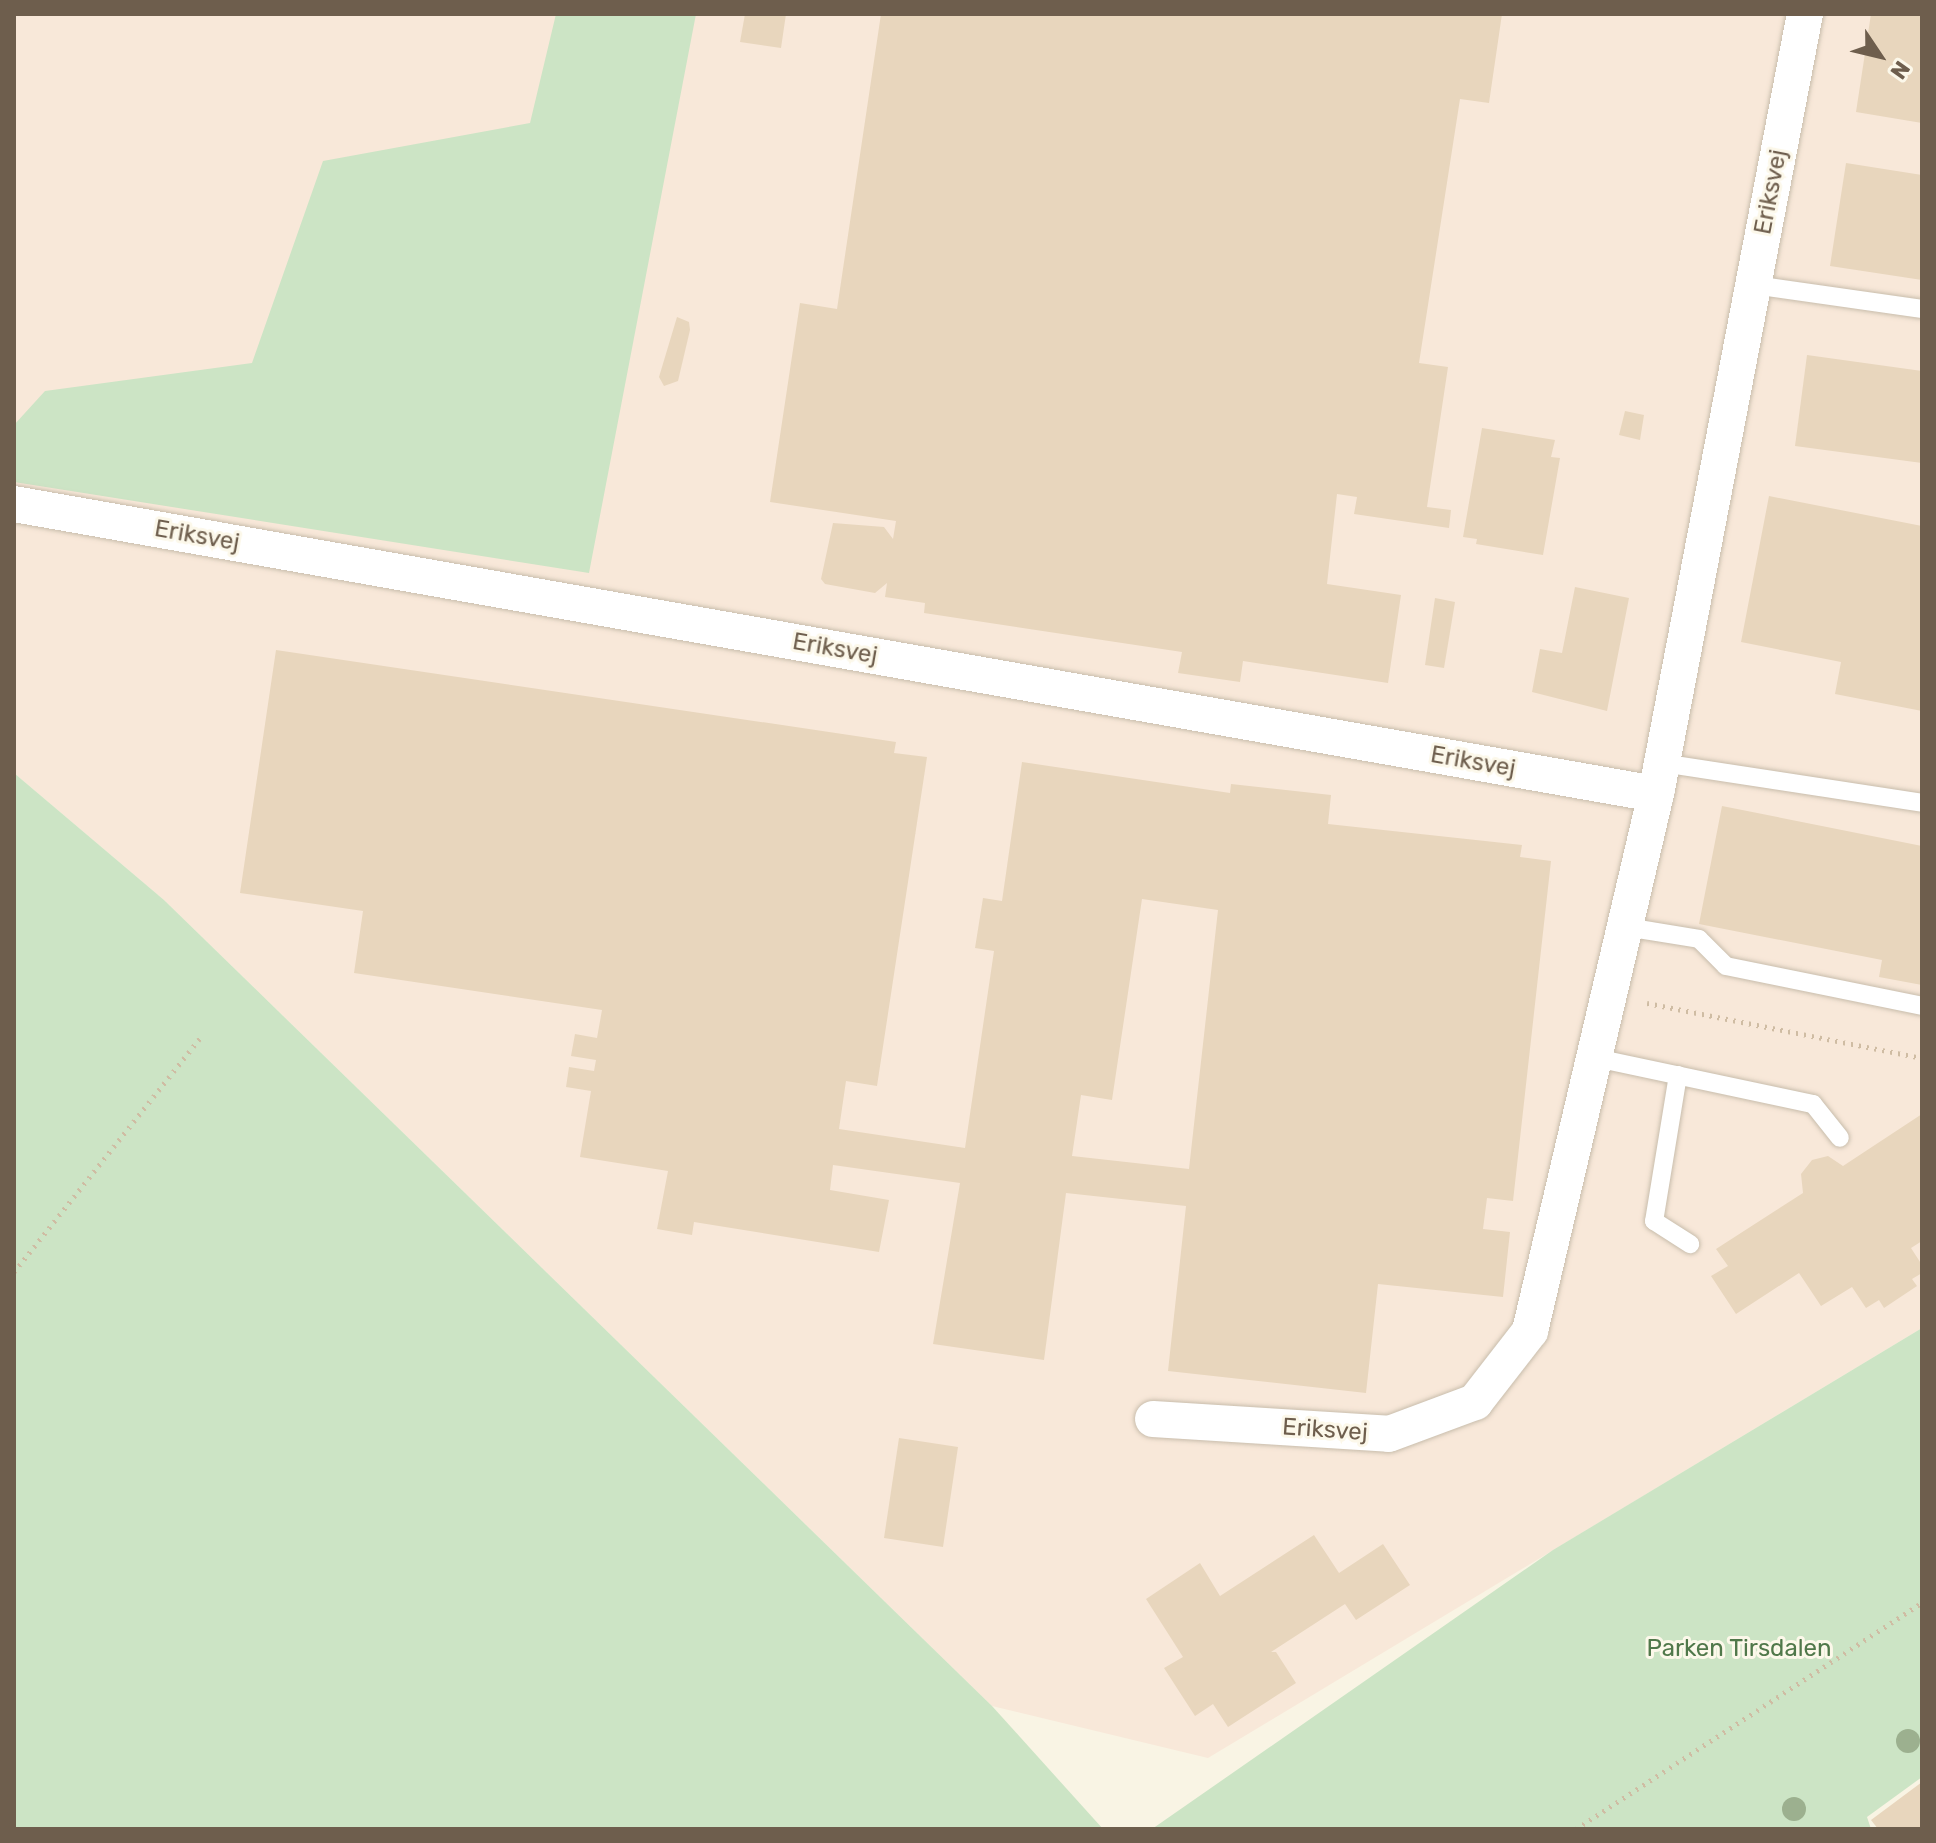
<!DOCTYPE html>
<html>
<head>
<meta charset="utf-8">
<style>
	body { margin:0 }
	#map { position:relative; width:1936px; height:1843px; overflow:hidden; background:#f9f4e4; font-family:Rubik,sans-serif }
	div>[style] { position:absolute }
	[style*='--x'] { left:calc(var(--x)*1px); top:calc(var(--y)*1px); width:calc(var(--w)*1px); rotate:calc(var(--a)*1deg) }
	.commercial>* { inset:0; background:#f8e8d9 }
	.green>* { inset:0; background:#cce4c5 }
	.building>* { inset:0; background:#e8d6bd }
	.path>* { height:5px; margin-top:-2.5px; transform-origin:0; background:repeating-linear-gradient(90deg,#cfbca3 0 2px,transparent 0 8px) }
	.roads { filter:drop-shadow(0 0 2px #c8bdac) drop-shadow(0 0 2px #c8bdac) }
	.lane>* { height:18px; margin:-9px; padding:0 9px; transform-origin:9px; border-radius:9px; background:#fff }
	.street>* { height:36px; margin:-18px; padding:0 18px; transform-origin:18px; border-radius:18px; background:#fff }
	.trees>* { width:24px; height:24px; margin:-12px; border-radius:50%; background:#9cb08f }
	span { translate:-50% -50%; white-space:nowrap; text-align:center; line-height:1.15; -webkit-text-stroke:6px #fcf8ea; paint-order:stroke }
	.street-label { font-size:24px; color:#6e5e4d }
	.park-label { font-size:24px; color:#50784a }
	.frame { position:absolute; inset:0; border:16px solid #6e5e4d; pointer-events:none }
	.north { position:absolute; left:1840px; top:16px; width:80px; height:80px; -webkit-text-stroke:6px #fcf8ea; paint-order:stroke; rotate:125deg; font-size:22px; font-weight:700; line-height:32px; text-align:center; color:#6e5e4d }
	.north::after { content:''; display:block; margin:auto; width:28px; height:36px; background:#6e5e4d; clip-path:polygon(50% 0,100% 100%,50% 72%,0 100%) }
</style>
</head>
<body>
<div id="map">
	<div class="commercial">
		<div style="clip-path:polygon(14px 14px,1922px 14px,1922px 1328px,1208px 1758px,992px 1706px,164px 900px,14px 773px)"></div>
	</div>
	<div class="green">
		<div style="clip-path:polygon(556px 14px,696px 14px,589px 573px,14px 482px,14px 425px,45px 391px,252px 363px,323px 161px,530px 123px)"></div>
		<div style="clip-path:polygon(14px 773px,164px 900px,992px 1706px,1103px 1829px,14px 1829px)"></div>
		<div style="clip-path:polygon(1922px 1328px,1922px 1777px,1867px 1817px,1871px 1829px,1152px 1829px,1553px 1550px)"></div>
	</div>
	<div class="building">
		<div style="clip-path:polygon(745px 14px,786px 14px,781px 48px,740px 42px)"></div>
		<div style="clip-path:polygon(881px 14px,1502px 14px,1489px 103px,1460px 99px,1419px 363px,1448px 367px,1427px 507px,1451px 510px,1449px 528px,1354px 514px,1357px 497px,1337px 494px,1327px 584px,1401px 595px,1388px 683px,1243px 661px,1240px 682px,1178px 673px,1182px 652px,924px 613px,925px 603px,885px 597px,887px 583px,875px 593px,825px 584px,821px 579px,833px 523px,884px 527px,893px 539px,896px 521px,770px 502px,800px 303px,837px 309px)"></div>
		<div style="clip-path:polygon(1871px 14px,1922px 14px,1922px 123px,1856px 112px)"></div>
		<div style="clip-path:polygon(1846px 163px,1922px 175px,1922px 280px,1830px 266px)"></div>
		<div style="clip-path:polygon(677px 317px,689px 322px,690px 330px,678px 381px,664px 386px,659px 377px)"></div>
		<div style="clip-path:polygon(1807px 355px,1922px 371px,1922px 463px,1795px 446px)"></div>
		<div style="clip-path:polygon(1625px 411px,1644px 415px,1640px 440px,1619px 435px)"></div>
		<div style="clip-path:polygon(1482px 428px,1555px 440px,1551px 457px,1560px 458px,1543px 555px,1476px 544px,1477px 539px,1463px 537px)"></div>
		<div style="clip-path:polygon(1769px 496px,1922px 526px,1922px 711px,1835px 694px,1841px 662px,1741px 642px)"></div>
		<div style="clip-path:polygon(1575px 587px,1629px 598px,1607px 711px,1532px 692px,1540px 649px,1562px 653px)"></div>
		<div style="clip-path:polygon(1435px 598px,1455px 602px,1444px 668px,1425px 665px)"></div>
		<div style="clip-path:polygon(evenodd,276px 650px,896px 742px,894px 753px,927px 757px,877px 1086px,846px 1081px,839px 1129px,965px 1148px,994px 951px,975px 948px,983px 898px,1002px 901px,1022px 762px,1230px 793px,1231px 784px,1331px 795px,1328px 824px,1522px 845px,1520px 857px,1551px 861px,1513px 1201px,1487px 1198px,1483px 1229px,1510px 1232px,1503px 1297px,1378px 1284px,1366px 1393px,1168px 1371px,1186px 1206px,1066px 1193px,1044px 1360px,933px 1344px,960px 1183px,833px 1165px,830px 1190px,889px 1200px,879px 1252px,694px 1222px,692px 1235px,657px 1229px,668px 1171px,580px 1157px,591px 1091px,566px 1087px,569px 1067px,594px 1071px,596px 1060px,571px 1056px,575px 1034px,597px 1038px,602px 1010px,354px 973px,363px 911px,240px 893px,276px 650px,1142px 899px,1218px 910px,1189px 1169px,1072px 1156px,1081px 1095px,1112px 1100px,1142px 899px)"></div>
		<div style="clip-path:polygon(1722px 806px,1922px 846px,1922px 985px,1879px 977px,1882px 960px,1699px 924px)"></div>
		<div style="clip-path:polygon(1922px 1114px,1922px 1241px,1911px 1248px,1922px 1265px,1922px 1273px,1912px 1279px,1917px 1286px,1884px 1308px,1879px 1300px,1866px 1308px,1852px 1287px,1821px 1306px,1799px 1273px,1736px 1314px,1711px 1276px,1728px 1266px,1716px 1249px,1803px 1193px,1801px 1174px,1812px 1160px,1828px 1156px,1843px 1166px)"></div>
		<div style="clip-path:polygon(899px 1438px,958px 1447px,943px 1547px,884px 1538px)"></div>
		<div style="clip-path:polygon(1314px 1535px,1339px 1573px,1383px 1544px,1410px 1585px,1356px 1620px,1345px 1604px,1271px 1652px,1276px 1652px,1296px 1683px,1228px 1727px,1213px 1704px,1195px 1716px,1164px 1668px,1183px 1657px,1146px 1599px,1200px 1563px,1220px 1596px)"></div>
		<div style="clip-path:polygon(1922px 1782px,1922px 1829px,1878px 1829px,1871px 1820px)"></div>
	</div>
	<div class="path">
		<div style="--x:1647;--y:1003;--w:280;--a:11.3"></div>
		<div style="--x:14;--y:1272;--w:302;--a:-51.5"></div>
		<div style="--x:1576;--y:1829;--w:413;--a:-33.2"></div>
	</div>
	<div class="roads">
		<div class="lane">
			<div style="--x:1754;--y:285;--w:170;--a:8.1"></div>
			<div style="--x:1662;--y:763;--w:263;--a:8.7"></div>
			<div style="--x:1626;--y:927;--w:74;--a:9.3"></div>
			<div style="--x:1699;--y:939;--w:38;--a:45"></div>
			<div style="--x:1726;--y:966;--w:200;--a:11.5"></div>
			<div style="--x:1596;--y:1058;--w:222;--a:12"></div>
			<div style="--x:1813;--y:1104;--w:43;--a:51.5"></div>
			<div style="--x:1678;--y:1075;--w:148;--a:99.3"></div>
			<div style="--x:1654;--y:1221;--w:43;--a:32.6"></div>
		</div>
		<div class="street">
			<div style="--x:14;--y:504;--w:1667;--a:10.02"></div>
			<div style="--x:1153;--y:1419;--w:236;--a:3.6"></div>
			<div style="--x:1389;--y:1434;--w:92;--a:-20.4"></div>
			<div style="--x:1475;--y:1402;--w:90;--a:-52.2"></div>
			<div style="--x:1530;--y:1331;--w:552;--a:-76.8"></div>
			<div style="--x:1656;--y:794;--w:794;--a:-79.19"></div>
		</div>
	</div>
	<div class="trees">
		<div style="left:1908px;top:1741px"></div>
		<div style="left:1794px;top:1809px"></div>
	</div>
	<div class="street-label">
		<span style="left:1771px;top:192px;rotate:-79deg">Eriksvej</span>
		<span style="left:197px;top:536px;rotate:10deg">Eriksvej</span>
		<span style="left:835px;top:649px;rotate:10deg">Eriksvej</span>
		<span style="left:1473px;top:762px;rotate:10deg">Eriksvej</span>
		<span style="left:1325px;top:1430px;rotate:4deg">Eriksvej</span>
	</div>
	<div class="park-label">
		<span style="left:1739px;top:1649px">Parken Tirsdalen</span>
	</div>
	<div class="frame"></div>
	<div class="north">N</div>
</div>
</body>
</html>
